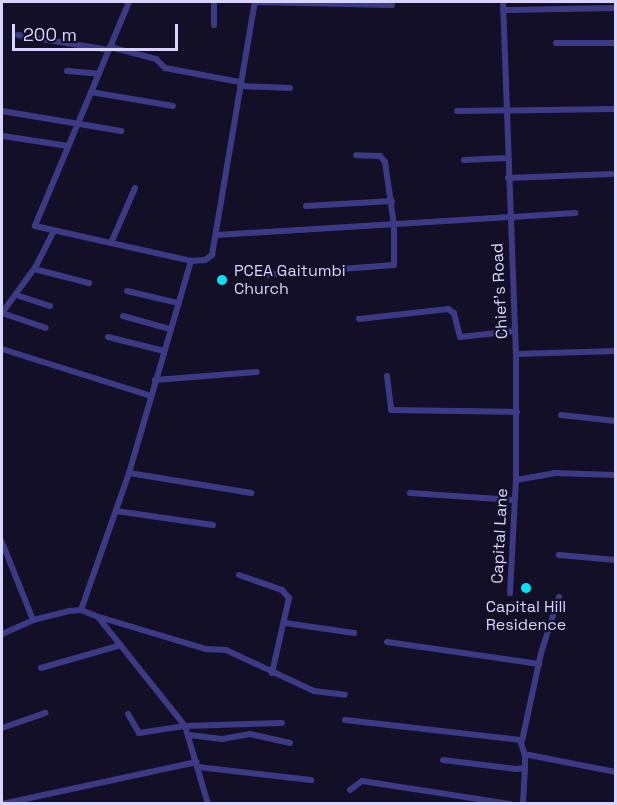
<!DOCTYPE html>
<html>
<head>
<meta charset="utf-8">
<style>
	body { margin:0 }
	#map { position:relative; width:617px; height:805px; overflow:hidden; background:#130f26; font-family:"Space Grotesk",sans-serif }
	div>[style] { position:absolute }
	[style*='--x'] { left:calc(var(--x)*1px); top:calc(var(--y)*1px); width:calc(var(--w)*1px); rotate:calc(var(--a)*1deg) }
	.minor>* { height:6px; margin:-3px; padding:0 3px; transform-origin:3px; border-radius:3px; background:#3d3a85 }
	.dots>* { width:16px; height:16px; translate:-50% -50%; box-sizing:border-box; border:3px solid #130f26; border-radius:50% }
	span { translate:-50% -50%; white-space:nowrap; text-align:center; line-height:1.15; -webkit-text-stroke:4.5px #130f26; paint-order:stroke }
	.poi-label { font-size:16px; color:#d9d4ff }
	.left { translate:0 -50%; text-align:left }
	.street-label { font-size:16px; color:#d9d4ff }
	.frame { position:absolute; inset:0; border:3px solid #d9d4ff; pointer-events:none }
	.scale { position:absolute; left:12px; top:24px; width:166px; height:27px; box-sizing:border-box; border:3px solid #d9d4ff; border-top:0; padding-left:8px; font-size:18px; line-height:21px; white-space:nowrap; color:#d9d4ff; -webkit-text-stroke:4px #130f26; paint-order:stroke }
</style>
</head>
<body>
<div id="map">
	<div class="minor">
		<div style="--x:129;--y:2;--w:243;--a:112.8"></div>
		<div style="--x:35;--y:226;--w:160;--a:12.6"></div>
		<div style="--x:214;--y:2;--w:23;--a:90"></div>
		<div style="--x:255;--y:2;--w:137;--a:1.3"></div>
		<div style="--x:503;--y:2;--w:352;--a:87.9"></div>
		<div style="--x:516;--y:354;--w:126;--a:90"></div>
		<div style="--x:516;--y:480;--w:39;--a:-10"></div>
		<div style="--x:554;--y:473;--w:62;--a:1.8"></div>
		<div style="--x:503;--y:10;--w:113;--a:-1"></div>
		<div style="--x:18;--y:35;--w:92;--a:9.4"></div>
		<div style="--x:556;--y:43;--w:60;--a:0"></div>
		<div style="--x:110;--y:47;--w:48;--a:14.6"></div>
		<div style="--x:156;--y:59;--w:13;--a:45"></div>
		<div style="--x:165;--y:68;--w:76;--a:10.6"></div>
		<div style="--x:67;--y:71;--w:32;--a:5"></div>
		<div style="--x:240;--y:86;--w:50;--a:2.3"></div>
		<div style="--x:91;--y:92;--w:83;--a:9.7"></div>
		<div style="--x:2;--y:111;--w:121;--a:9.5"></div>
		<div style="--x:457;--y:111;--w:159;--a:-0.7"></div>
		<div style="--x:3;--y:136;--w:66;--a:8.7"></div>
		<div style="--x:464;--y:160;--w:43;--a:-2.7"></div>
		<div style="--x:508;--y:178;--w:104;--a:-2.2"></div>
		<div style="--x:306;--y:206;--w:86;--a:-3.3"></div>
		<div style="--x:216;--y:235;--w:360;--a:-3.5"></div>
		<div style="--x:111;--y:243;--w:60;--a:-66.4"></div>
		<div style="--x:34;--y:269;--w:57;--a:14.3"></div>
		<div style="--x:263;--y:275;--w:131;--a:-4.4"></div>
		<div style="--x:394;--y:265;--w:40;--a:-90"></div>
		<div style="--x:394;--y:225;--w:64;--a:-98.1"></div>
		<div style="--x:385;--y:162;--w:8;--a:-130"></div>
		<div style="--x:380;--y:156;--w:24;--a:-178"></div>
		<div style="--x:127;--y:291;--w:52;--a:13.2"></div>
		<div style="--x:16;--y:295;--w:36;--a:18"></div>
		<div style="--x:2;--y:313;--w:58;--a:-54.1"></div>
		<div style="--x:36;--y:266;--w:39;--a:-63"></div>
		<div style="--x:2;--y:313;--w:46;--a:18.8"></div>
		<div style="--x:123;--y:316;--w:49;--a:15.5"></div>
		<div style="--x:359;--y:319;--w:90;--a:-6.4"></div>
		<div style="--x:448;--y:309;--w:7;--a:34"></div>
		<div style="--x:454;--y:313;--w:25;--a:76"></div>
		<div style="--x:460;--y:337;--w:55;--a:-6.2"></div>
		<div style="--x:108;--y:337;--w:58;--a:14"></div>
		<div style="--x:2;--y:349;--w:156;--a:17.5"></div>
		<div style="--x:516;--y:354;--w:100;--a:-1.7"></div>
		<div style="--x:387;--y:376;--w:34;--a:83"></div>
		<div style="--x:391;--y:410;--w:126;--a:0.9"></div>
		<div style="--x:155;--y:380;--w:102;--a:-4.5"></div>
		<div style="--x:561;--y:415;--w:55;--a:6.2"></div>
		<div style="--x:129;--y:473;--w:124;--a:9.3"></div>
		<div style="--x:410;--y:493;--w:104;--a:3.9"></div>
		<div style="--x:116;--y:511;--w:98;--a:8.2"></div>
		<div style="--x:2;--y:542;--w:84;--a:68.3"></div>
		<div style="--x:559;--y:555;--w:57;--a:5"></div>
		<div style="--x:239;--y:575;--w:46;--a:19.2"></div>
		<div style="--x:282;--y:590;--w:11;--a:49"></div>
		<div style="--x:289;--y:598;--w:77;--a:102.8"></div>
		<div style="--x:510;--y:593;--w:113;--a:-87"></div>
		<div style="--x:81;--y:610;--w:145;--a:-70.7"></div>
		<div style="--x:129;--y:473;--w:221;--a:-73.7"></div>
		<div style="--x:191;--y:261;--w:14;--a:-4"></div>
		<div style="--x:205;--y:260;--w:9;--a:-36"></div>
		<div style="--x:212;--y:255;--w:257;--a:-80.4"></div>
		<div style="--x:99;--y:617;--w:112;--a:16.7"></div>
		<div style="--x:206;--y:649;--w:20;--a:3"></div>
		<div style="--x:226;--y:650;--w:97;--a:25"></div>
		<div style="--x:314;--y:691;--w:31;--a:7"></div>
		<div style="--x:285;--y:623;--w:70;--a:8.2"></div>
		<div style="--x:2;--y:634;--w:34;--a:-24"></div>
		<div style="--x:33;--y:620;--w:38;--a:-14"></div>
		<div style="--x:70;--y:611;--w:11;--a:-5"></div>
		<div style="--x:81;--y:610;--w:18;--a:22"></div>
		<div style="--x:98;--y:617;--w:139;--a:51.4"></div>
		<div style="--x:185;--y:726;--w:81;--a:73.6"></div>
		<div style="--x:387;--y:642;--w:154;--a:8.2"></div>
		<div style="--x:41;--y:668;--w:83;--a:-16"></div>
		<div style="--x:128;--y:714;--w:22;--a:60"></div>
		<div style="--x:139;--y:733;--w:47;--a:-8.7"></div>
		<div style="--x:185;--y:726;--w:97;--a:-1.8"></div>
		<div style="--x:345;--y:720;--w:176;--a:6.5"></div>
		<div style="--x:520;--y:740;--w:16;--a:72"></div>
		<div style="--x:2;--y:728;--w:46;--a:-19.2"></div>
		<div style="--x:189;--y:735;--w:33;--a:7"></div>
		<div style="--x:222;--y:739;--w:28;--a:-10"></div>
		<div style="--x:250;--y:734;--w:41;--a:12.7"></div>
		<div style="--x:522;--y:741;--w:90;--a:-77.8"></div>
		<div style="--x:541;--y:653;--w:59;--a:-72.2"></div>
		<div style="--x:443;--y:760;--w:74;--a:7"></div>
		<div style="--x:516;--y:769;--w:9;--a:-6"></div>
		<div style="--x:525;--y:768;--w:13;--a:-90"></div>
		<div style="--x:525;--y:755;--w:4;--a:0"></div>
		<div style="--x:529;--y:755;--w:89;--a:11.1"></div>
		<div style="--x:198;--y:767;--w:114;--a:6.6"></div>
		<div style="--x:350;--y:790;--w:15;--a:-37"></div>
		<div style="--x:362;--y:781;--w:150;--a:8.8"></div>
		<div style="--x:2;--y:804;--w:199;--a:-12.2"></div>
		<div style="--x:523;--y:804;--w:36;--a:-87"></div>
	</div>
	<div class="dots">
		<div style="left:222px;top:280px;background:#00e5ff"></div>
		<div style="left:526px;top:588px;background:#00e5ff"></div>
	</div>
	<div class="poi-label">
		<span class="left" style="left:234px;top:280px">PCEA Gaitumbi<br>Church</span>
		<span style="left:526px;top:616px">Capital Hill<br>Residence</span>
	</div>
	<div class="street-label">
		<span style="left:500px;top:291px;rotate:-93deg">Chief's Road</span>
		<span style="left:500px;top:536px;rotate:-87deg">Capital Lane</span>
	</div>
	<div class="frame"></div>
	<div class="scale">200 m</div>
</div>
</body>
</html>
